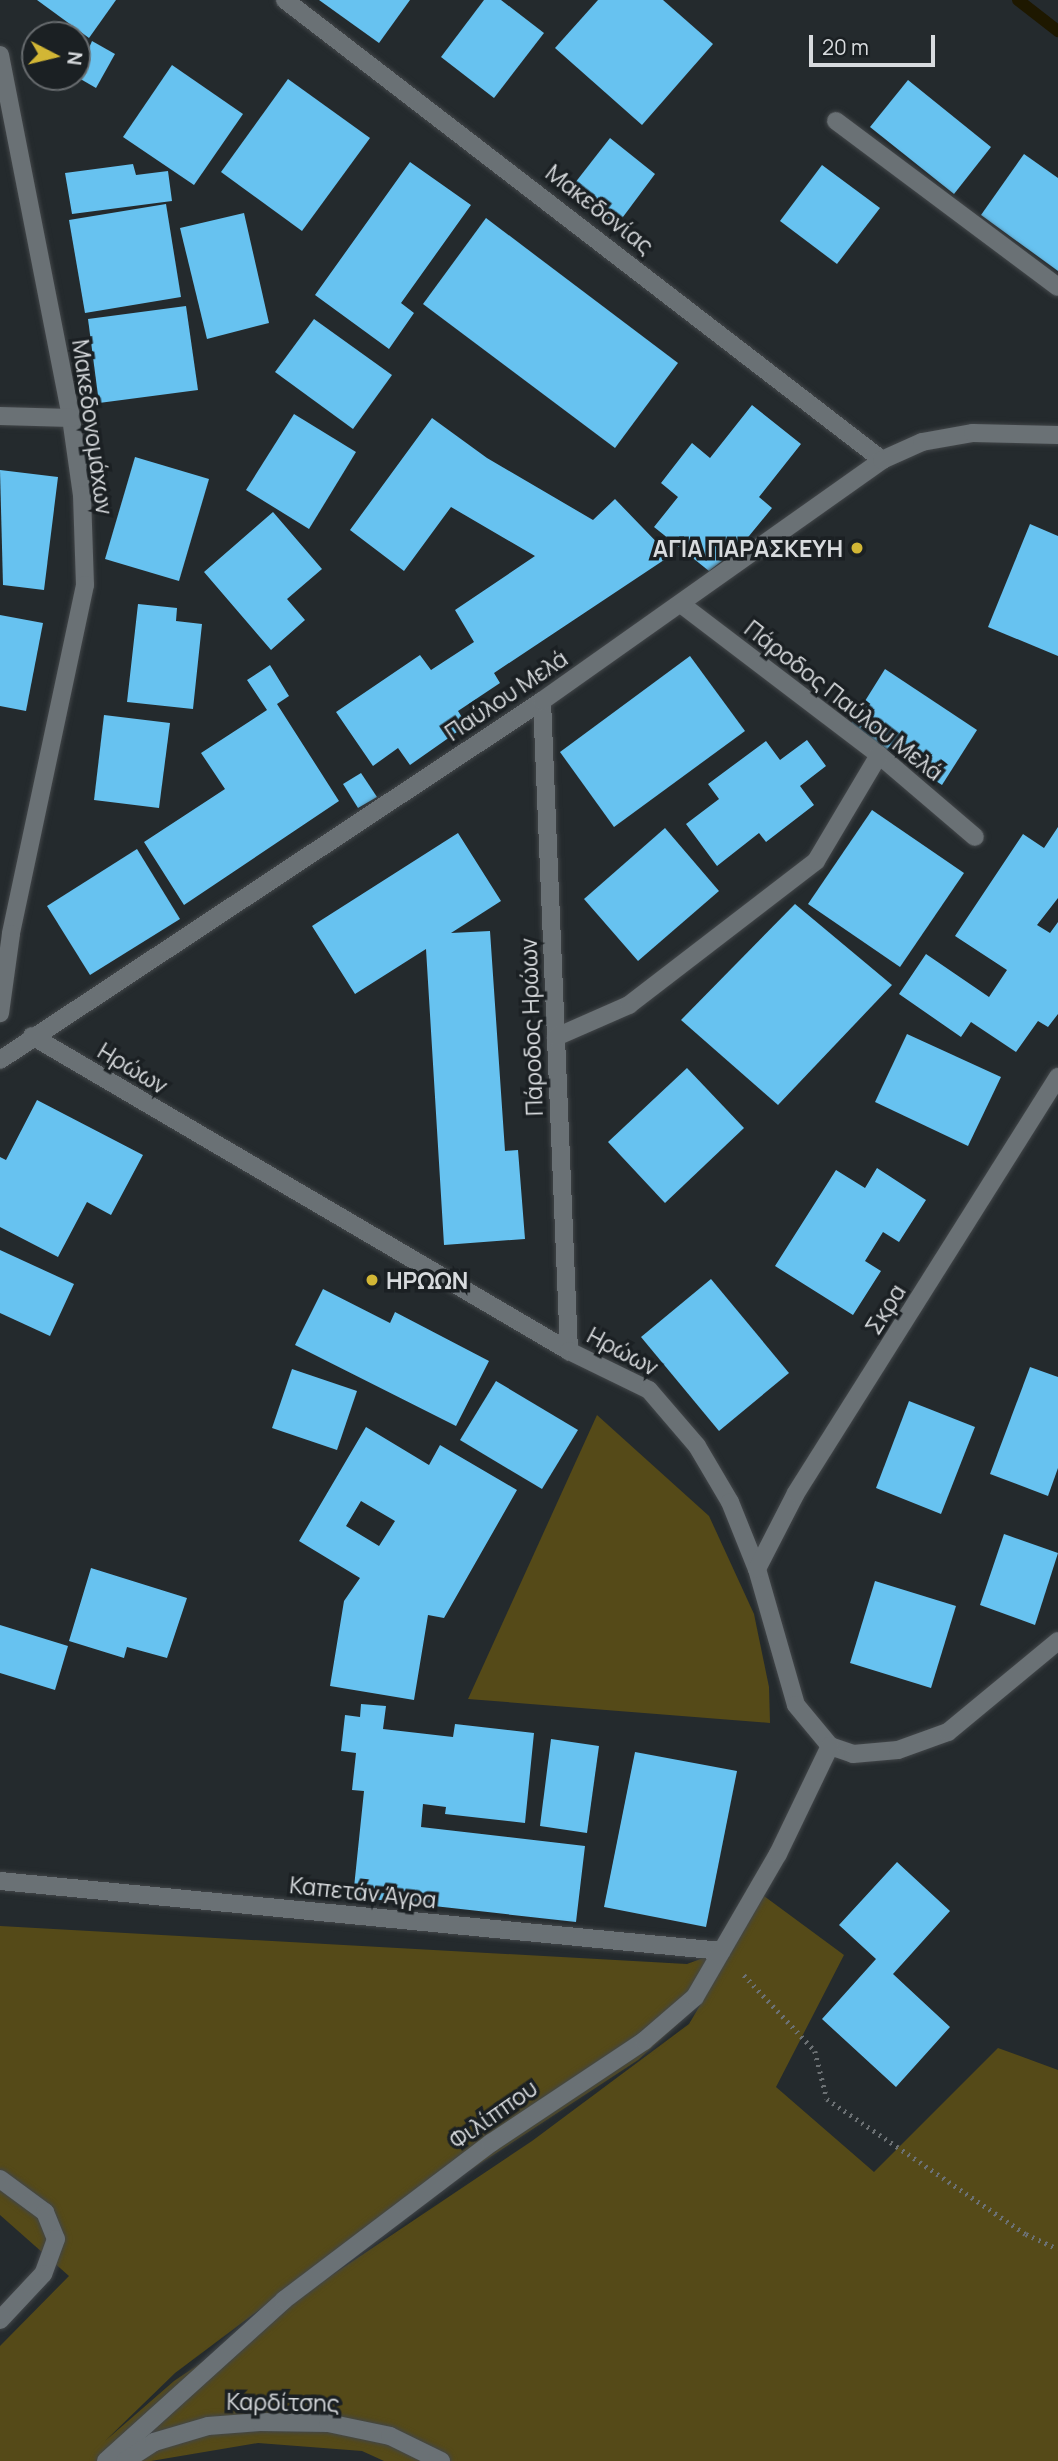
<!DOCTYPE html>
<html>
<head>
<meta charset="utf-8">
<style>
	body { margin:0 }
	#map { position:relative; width:1058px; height:2461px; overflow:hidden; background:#242a2d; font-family:Manrope,sans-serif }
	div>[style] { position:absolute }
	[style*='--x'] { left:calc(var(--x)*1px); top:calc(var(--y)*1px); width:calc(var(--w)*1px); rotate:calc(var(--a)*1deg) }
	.green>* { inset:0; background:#554a18 }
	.stream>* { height:12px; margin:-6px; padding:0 6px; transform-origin:6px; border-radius:6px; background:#1e1800 }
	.building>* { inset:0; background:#67c2f0 }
	.path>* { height:4.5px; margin-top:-2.25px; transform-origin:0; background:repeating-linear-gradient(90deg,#6c7174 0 2px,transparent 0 7px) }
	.roads { filter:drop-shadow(0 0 2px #424649) drop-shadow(0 0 2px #424649) }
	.minor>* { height:18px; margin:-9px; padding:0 9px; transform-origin:9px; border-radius:9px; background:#6a7175 }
	.dots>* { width:19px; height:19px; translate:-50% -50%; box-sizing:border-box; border:4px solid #1b2023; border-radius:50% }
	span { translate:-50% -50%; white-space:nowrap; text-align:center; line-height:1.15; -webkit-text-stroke:7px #1b2023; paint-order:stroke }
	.street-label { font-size:23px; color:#d8dbde }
	.poi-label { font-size:23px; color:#d8dbde; font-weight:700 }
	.right { translate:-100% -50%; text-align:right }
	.left { translate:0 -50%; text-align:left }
	.north { position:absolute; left:21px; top:21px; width:70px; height:70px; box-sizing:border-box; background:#1b2023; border:2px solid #676b6e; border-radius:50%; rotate:97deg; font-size:19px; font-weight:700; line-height:28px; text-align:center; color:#d8dbde }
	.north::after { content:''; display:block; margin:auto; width:24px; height:32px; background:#d2b635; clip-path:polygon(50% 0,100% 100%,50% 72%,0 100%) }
	.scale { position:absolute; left:809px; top:35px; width:126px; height:32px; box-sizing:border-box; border:4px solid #d8dbde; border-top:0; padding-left:9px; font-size:21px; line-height:24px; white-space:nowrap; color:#d8dbde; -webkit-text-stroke:5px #1b2023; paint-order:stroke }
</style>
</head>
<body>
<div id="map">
	<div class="green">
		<div style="clip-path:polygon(597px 1415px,709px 1516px,754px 1614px,769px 1687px,770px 1723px,468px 1699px)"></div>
		<div style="clip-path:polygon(764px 1896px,844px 1955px,776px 2087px,874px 2172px,998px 2048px,1058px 2070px,1058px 2461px,384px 2461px,362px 2451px,258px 2443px,151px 2461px,0 2461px,0 2346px,69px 2276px,0 2215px,0 1926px,687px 1964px,722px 1951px,680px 2022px,638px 2060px,275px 2298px,175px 2373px,105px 2441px,174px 2381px,532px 2141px,689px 2024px)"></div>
	</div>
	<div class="stream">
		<div style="--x:1018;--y:0;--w:51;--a:37.8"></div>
	</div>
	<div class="building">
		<div style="clip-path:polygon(37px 0,116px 0,89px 38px)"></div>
		<div style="clip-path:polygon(319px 0,410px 0,379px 43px)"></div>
		<div style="clip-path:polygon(484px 0,501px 0,544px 33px,494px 98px,441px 57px)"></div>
		<div style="clip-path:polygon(598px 0,663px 0,713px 44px,642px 125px,555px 48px)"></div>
		<div style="clip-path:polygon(92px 41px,115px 54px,96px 88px,77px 77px)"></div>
		<div style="clip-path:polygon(172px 65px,243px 114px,194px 185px,123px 137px)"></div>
		<div style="clip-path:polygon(288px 79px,370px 138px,302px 231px,221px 172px)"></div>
		<div style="clip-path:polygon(908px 80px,991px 147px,954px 194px,870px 127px)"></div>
		<div style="clip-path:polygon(610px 138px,655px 174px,617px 225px,571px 188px)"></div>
		<div style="clip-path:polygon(1024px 154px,1058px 178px,1058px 271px,981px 215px)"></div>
		<div style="clip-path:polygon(410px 162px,471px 205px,401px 303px,414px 313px,389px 349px,315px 295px)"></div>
		<div style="clip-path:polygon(133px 164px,136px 175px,168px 171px,172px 201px,72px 214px,65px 173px)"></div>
		<div style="clip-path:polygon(822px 165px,880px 208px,837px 264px,780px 221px)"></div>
		<div style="clip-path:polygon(166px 204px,181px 297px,85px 313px,69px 220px)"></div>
		<div style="clip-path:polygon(244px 213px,269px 323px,207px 339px,180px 228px)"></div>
		<div style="clip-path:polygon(486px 218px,678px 363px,615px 448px,423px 304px)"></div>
		<div style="clip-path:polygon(186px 306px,198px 390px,99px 403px,88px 319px)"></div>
		<div style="clip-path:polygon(314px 319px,392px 375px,353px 429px,275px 372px)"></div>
		<div style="clip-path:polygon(752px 405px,801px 444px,759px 497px,772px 508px,740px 547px,709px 571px,654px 527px,678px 497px,661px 483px,692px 443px,710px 458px)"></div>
		<div style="clip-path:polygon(294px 414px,356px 452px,309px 529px,246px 490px)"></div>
		<div style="clip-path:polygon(432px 418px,487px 458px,593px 520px,615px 499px,670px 556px,494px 673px,500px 683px,458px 711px,467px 725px,410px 765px,398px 748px,373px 766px,336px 712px,420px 655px,431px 670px,474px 642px,455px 610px,535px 556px,451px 507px,404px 571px,350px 530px)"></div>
		<div style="clip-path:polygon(135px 457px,209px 479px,179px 581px,105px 559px)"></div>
		<div style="clip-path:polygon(0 470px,58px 477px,44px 590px,3px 585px)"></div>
		<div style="clip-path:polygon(273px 512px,322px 569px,287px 599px,305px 620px,271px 650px,204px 572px)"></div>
		<div style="clip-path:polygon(1030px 524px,1058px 536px,1058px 656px,988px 627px)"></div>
		<div style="clip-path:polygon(138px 604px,177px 608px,176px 621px,202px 624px,193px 709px,127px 702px)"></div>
		<div style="clip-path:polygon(0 615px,43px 623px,26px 711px,0 706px)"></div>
		<div style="clip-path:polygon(690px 656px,745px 731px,614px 827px,560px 752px)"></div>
		<div style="clip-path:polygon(270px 665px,289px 696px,277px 704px,339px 801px,184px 905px,144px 842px,225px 789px,201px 753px,267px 710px,247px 680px)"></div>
		<div style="clip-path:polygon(885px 669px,977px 730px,942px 785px,850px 725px)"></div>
		<div style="clip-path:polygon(104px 715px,170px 723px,159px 808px,94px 800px)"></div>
		<div style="clip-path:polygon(807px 740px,826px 766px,800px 786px,814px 805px,766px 842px,759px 833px,717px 866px,686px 824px,719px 799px,708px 784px,766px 741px,780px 760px)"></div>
		<div style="clip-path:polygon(361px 773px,377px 797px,358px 808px,343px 784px)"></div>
		<div style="clip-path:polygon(872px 810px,964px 873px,900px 967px,808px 904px)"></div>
		<div style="clip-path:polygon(1058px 827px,1058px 898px,1037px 925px,1050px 933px,1058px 922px,1058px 1014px,1048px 1027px,1038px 1021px,1016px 1052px,971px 1022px,961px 1037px,899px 994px,926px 954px,989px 997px,1007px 970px,955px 936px,1023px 834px,1044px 848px)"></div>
		<div style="clip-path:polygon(665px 828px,719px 891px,638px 961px,584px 899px)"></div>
		<div style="clip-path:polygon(458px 833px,501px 901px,451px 933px,490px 931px,505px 1151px,518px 1150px,525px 1239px,444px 1245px,426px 949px,355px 994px,312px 926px)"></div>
		<div style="clip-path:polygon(137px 849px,180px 919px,90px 975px,47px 906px)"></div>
		<div style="clip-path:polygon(795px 904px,892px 985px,778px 1105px,681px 1020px)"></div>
		<div style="clip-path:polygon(907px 1034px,1001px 1077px,968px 1146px,875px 1102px)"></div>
		<div style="clip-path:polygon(687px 1068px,744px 1128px,665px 1203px,608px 1142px)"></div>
		<div style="clip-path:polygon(37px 1100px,143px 1155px,111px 1215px,87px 1202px,58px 1257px,0 1227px,0 1157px,6px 1160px)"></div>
		<div style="clip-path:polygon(877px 1168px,926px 1200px,899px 1242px,883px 1232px,865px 1261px,881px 1271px,853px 1315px,775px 1266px,836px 1170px,865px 1188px)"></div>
		<div style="clip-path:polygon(0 1250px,74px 1284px,50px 1336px,0 1313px)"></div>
		<div style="clip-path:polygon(711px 1279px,789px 1373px,719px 1431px,641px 1337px)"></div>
		<div style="clip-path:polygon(323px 1289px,390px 1323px,395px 1312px,489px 1361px,456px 1426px,295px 1345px)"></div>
		<div style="clip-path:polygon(1030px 1367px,1058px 1377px,1058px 1468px,1048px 1496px,990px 1474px)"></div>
		<div style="clip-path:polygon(292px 1369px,357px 1391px,337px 1450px,272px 1428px)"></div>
		<div style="clip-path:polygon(496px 1381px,578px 1430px,542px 1489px,460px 1440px)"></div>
		<div style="clip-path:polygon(909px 1401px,975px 1427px,941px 1514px,876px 1488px)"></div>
		<div style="clip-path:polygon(evenodd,366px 1427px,429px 1465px,440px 1445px,517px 1490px,444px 1618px,428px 1615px,414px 1700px,330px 1686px,344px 1601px,360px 1578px,299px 1541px,366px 1427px,361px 1501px,395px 1521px,379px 1546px,346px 1526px,361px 1501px)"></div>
		<div style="clip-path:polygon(1004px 1534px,1058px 1553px,1035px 1625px,980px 1605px)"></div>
		<div style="clip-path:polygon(91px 1568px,187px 1598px,167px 1658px,127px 1647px,124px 1658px,69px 1641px)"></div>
		<div style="clip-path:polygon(875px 1581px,956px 1606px,931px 1688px,850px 1663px)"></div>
		<div style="clip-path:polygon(0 1625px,68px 1646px,55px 1690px,0 1673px)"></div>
		<div style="clip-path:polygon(361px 1704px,386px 1706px,383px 1729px,453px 1737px,455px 1724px,534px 1733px,525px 1823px,445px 1814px,446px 1807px,423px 1804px,421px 1827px,585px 1846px,576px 1922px,353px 1897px,364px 1791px,352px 1790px,356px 1753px,341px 1751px,345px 1715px,360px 1717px)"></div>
		<div style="clip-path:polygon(551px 1739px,599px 1746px,587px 1833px,540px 1826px)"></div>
		<div style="clip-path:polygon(635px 1752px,737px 1771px,706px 1927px,604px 1907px)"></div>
		<div style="clip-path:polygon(897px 1862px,950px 1911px,893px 1974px,950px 2027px,896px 2087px,822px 2019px,876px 1959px,839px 1925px)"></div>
	</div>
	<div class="path">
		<div style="--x:744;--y:1975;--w:104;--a:46.9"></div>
		<div style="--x:815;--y:2051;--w:49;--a:76"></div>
		<div style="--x:827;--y:2099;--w:240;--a:34.2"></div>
		<div style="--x:1026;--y:2234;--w:35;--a:25"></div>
	</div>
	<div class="roads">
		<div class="minor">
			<div style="--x:285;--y:0;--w:754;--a:37.61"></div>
			<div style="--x:0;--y:55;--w:370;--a:78.9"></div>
			<div style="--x:71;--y:418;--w:78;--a:81.9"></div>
			<div style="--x:82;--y:495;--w:90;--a:88.1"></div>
			<div style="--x:85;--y:585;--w:357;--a:102"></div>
			<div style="--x:11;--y:934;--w:80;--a:97.9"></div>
			<div style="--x:836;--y:121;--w:277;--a:36.8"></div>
			<div style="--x:0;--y:416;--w:71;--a:1.6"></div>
			<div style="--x:681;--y:604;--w:249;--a:37.3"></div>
			<div style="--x:879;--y:755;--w:126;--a:40.5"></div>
			<div style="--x:542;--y:701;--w:651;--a:87.62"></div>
			<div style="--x:32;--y:1036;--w:623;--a:30.4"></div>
			<div style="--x:569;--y:1351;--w:89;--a:26"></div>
			<div style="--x:649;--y:1390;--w:74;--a:49.4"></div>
			<div style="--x:697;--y:1446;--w:65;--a:59.5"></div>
			<div style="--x:730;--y:1502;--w:72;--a:68.1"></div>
			<div style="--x:757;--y:1569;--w:141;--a:74"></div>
			<div style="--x:796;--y:1705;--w:53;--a:50.3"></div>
			<div style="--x:830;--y:1746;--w:24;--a:19"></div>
			<div style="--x:853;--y:1754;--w:45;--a:-5.1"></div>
			<div style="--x:898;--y:1750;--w:53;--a:-19.8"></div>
			<div style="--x:948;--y:1732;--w:143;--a:-39.6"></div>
			<div style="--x:556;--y:1037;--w:80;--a:-23.7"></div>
			<div style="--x:629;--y:1005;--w:236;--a:-37.6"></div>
			<div style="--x:816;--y:861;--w:123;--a:-59.3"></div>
			<div style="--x:0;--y:1060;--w:650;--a:-33.52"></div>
			<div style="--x:542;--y:701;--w:417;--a:-35.3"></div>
			<div style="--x:882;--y:460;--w:44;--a:-24.2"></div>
			<div style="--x:922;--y:442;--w:52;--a:-10"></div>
			<div style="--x:973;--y:433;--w:85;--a:1.3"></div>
			<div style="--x:757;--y:1569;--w:85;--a:-62.8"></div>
			<div style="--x:796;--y:1493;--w:492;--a:-57.8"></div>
			<div style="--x:0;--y:1881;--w:725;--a:5.54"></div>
			<div style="--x:0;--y:2179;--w:56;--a:36.3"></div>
			<div style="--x:45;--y:2212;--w:29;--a:68"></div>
			<div style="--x:56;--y:2239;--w:37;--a:110"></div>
			<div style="--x:43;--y:2274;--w:63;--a:133.1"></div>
			<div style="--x:106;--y:2461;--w:240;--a:-42.1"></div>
			<div style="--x:284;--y:2300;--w:260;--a:-37.2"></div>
			<div style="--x:491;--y:2143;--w:184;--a:-33.7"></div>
			<div style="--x:644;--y:2041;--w:67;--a:-40.8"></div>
			<div style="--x:695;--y:1997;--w:165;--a:-59.9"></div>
			<div style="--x:778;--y:1854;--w:120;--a:-64.3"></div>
			<div style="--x:125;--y:2461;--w:35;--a:-33"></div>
			<div style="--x:154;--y:2442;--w:56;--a:-16.5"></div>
			<div style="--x:208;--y:2426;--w:52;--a:-4.4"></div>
			<div style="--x:260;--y:2422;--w:68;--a:0.8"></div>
			<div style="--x:328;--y:2423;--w:63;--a:11.8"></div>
			<div style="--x:390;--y:2436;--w:57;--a:26.1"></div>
		</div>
	</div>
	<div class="dots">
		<div style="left:857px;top:548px;background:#d2b635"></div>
		<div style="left:372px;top:1280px;background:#d2b635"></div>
	</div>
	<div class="street-label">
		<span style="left:600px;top:209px;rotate:38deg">Μακεδονίας</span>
		<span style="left:93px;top:427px;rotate:82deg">Μακεδονομάχων</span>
		<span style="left:506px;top:695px;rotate:-34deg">Παύλου Μελά</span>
		<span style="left:844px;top:700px;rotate:38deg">Πάροδος Παύλου Μελά</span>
		<span style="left:531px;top:1027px;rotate:-92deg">Πάροδος Ηρώων</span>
		<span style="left:133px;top:1068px;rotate:31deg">Ηρώων</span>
		<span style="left:885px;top:1309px;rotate:-58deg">Σκρα</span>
		<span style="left:623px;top:1351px;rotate:28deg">Ηρώων</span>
		<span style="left:363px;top:1892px;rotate:6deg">Καπετάν Άγρα</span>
		<span style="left:493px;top:2114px;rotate:-35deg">Φιλίππου</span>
		<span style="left:283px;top:2402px;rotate:1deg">Καρδίτσης</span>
	</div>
	<div class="poi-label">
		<span class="right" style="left:843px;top:548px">ΑΓΙΑ ΠΑΡΑΣΚΕΥΗ</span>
		<span class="left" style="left:386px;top:1280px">ΗΡΩΩΝ</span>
	</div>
	<div class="north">N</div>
	<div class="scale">20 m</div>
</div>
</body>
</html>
